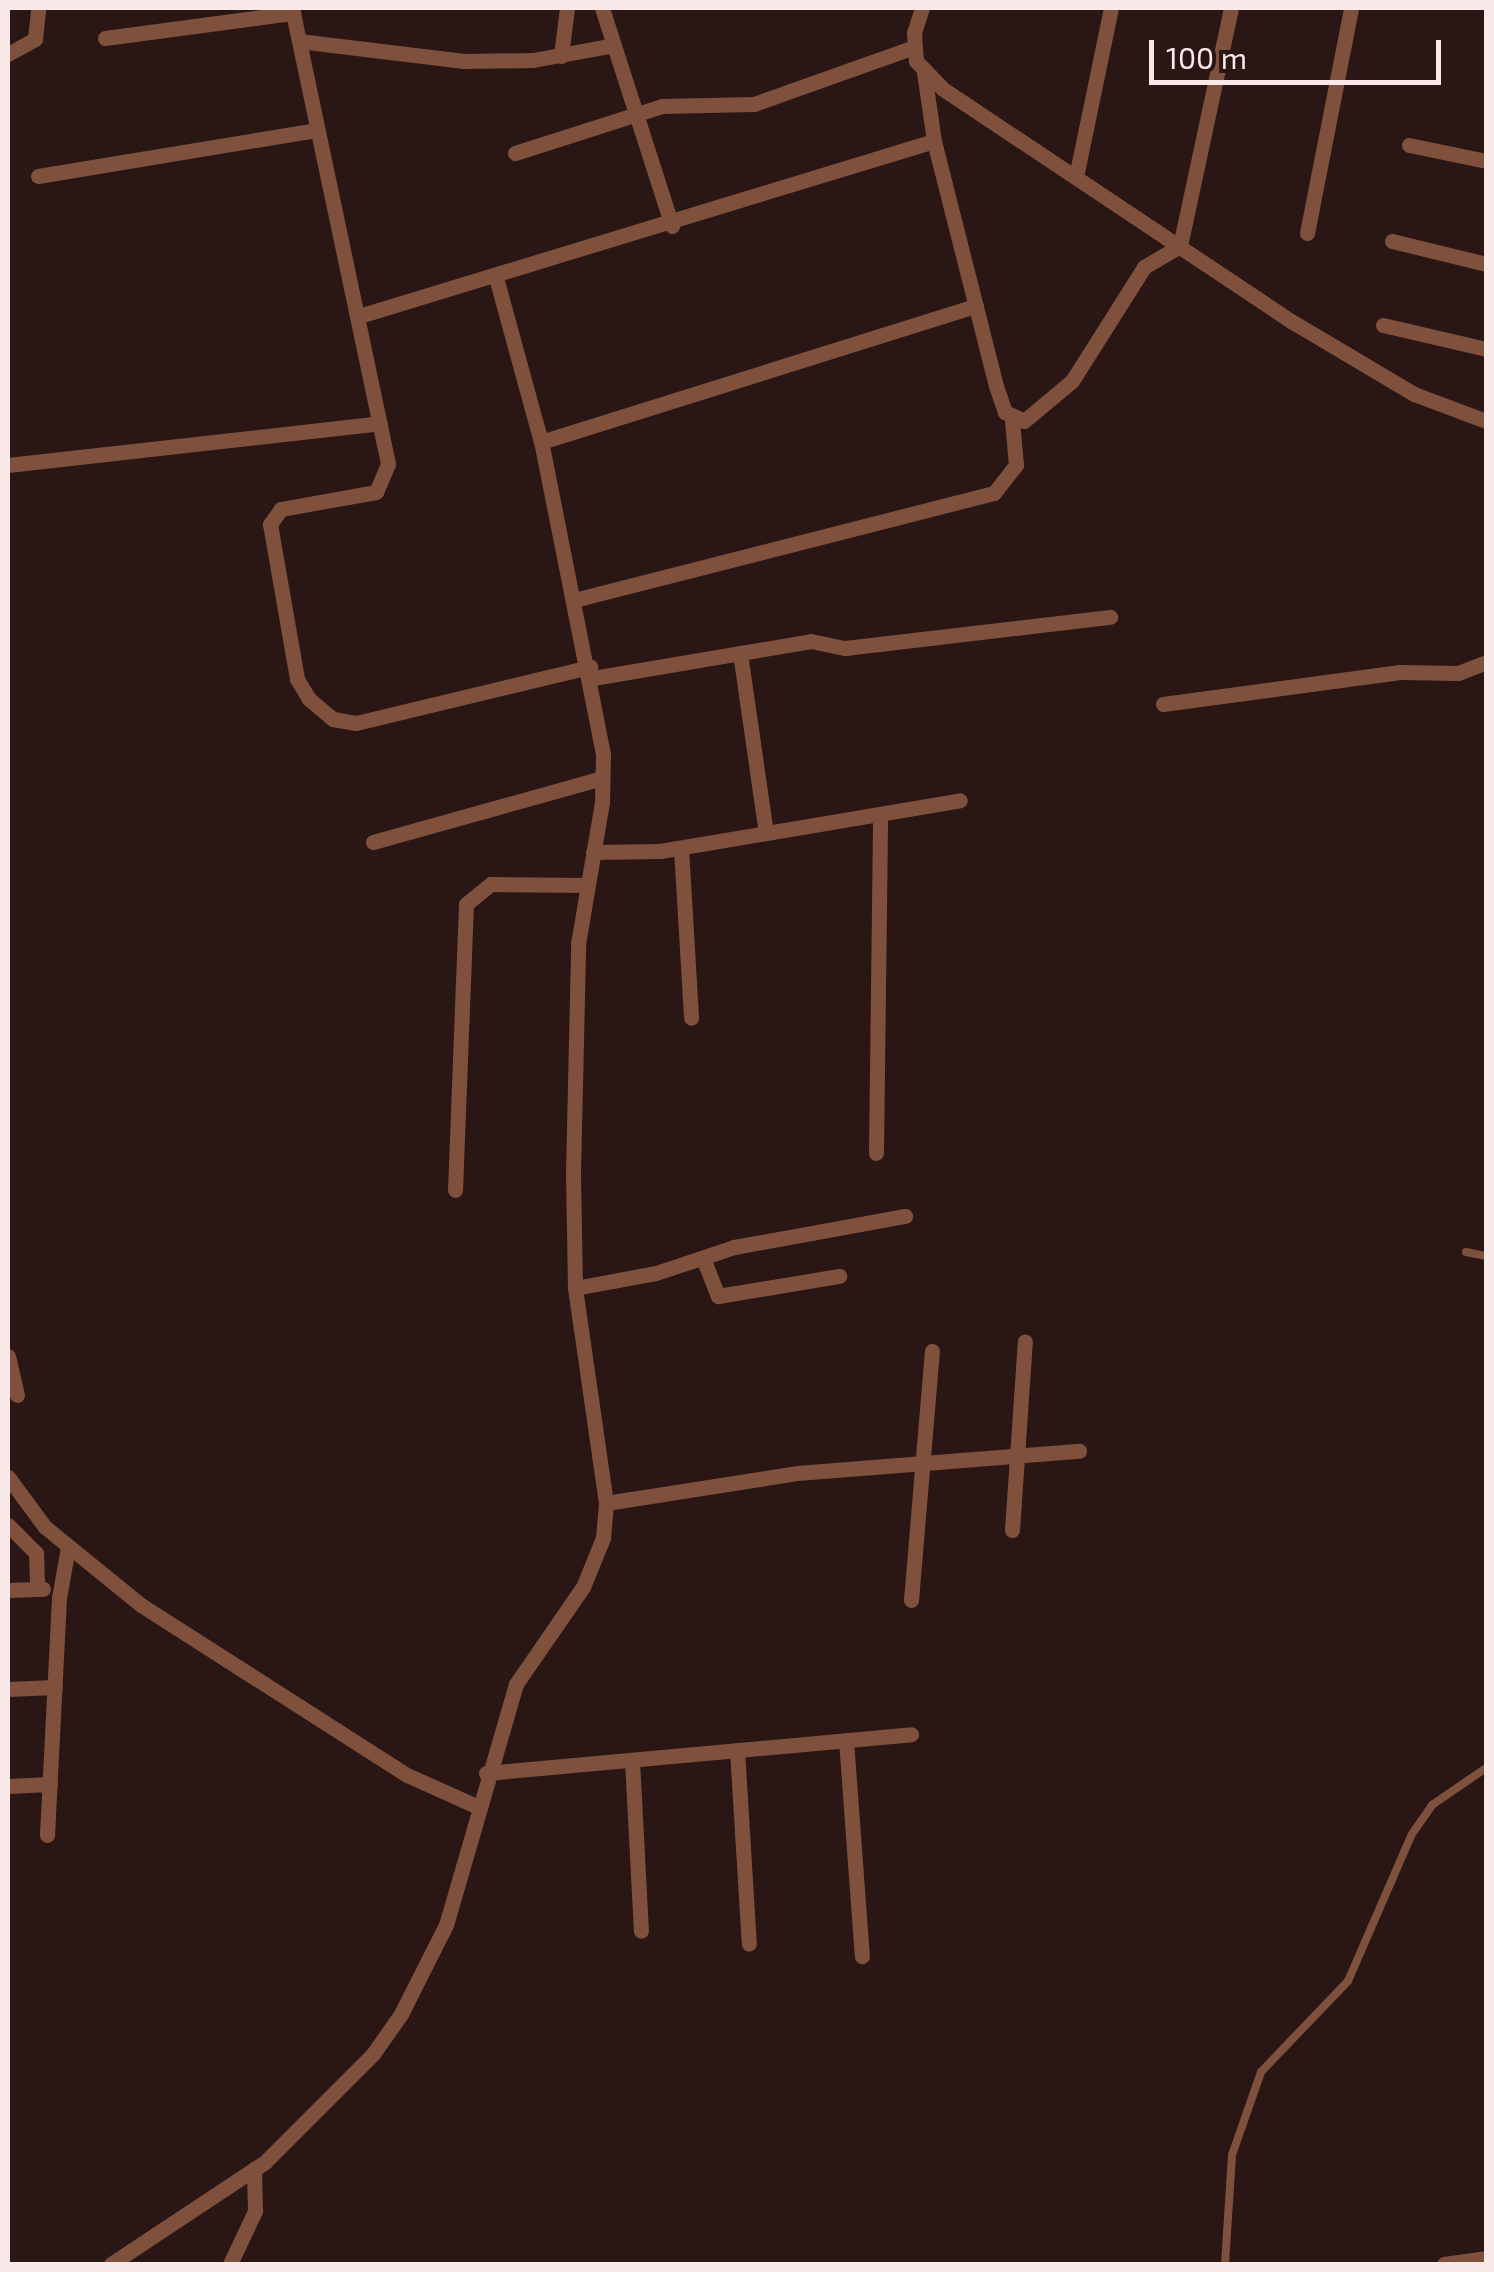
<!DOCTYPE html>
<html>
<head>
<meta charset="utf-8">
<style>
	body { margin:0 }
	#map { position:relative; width:1494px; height:2272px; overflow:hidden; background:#2b1616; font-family:"Exo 2",sans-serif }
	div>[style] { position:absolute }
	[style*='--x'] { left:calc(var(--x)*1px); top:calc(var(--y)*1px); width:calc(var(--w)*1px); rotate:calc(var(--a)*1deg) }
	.lane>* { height:8px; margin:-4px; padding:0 4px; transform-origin:4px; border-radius:4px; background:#7f513d }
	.street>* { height:15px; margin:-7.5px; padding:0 7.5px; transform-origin:7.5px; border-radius:7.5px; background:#7f513d }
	span { translate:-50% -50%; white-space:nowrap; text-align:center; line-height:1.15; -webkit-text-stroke:10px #2b1616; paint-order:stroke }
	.frame { position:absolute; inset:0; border:10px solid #f9e9e8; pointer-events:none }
	.scale { position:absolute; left:1149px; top:40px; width:292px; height:45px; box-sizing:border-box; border:5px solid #f9e9e8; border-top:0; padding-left:12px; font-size:30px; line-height:35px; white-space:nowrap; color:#f9e9e8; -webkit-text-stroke:8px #2b1616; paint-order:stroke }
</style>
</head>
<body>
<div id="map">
	<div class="lane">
		<div style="--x:1466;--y:1252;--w:20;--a:11"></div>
		<div style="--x:1225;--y:2264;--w:109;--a:-86.3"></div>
		<div style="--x:1232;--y:2155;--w:88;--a:-70.7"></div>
		<div style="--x:1261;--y:2072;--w:126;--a:-46.3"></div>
		<div style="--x:1348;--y:1981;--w:160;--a:-66.5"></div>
		<div style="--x:1412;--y:1834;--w:35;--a:-55"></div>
		<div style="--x:1432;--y:1805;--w:65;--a:-34.4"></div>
	</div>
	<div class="street">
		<div style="--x:292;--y:8;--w:466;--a:78.1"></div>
		<div style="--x:388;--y:464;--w:30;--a:113"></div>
		<div style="--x:376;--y:492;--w:97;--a:169.9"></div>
		<div style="--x:281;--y:509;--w:19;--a:126"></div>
		<div style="--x:270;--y:524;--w:157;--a:80.1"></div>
		<div style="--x:297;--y:679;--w:23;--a:59"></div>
		<div style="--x:309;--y:699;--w:31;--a:40"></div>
		<div style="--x:333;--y:719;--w:23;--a:10"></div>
		<div style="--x:356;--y:723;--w:241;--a:-13.5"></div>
		<div style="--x:602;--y:8;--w:229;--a:72.2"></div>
		<div style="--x:922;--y:8;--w:26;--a:108"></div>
		<div style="--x:914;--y:33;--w:28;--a:86"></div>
		<div style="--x:916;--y:61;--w:39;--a:46"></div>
		<div style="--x:943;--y:89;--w:418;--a:33.7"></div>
		<div style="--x:1291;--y:321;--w:143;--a:30.7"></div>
		<div style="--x:1414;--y:394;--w:77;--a:20.6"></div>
		<div style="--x:105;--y:38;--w:190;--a:-7.6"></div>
		<div style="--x:299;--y:41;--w:166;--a:6.9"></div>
		<div style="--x:464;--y:61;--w:69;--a:-0.8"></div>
		<div style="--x:533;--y:60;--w:82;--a:-10.5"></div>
		<div style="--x:8;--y:54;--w:31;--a:-29"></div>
		<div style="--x:35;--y:39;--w:31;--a:-84"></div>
		<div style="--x:561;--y:56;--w:48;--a:-82.9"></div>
		<div style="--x:924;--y:72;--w:70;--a:81.8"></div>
		<div style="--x:934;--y:141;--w:253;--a:75.8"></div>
		<div style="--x:996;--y:386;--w:28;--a:71"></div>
		<div style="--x:1005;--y:412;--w:21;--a:25"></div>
		<div style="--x:1024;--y:421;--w:62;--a:-39.8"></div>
		<div style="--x:1072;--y:381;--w:135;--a:-57.7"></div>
		<div style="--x:1144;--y:267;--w:42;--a:-30.3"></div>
		<div style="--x:1180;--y:246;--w:243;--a:-77.9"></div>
		<div style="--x:1409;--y:145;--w:79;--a:11.7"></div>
		<div style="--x:515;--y:153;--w:154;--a:-17.7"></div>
		<div style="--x:662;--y:106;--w:92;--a:-1.2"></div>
		<div style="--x:754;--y:104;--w:170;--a:-19.6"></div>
		<div style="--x:38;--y:176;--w:283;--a:-9.4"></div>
		<div style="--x:1076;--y:177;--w:173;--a:-78.3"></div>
		<div style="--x:1307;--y:233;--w:229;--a:-78.9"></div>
		<div style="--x:1392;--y:241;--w:97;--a:13.7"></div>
		<div style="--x:359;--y:316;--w:601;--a:-16.93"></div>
		<div style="--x:1383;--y:325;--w:106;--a:13.1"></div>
		<div style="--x:541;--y:442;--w:456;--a:-17.4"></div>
		<div style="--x:8;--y:465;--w:374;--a:-6.4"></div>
		<div style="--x:574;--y:600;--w:433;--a:-14.3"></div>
		<div style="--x:994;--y:493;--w:36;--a:-52"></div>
		<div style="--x:1016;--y:465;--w:45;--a:-95.1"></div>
		<div style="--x:740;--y:653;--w:182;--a:81.8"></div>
		<div style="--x:593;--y:678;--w:221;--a:-9.6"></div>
		<div style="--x:811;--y:641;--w:35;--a:12"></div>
		<div style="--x:845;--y:648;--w:267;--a:-6.7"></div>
		<div style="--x:1163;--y:704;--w:239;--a:-7.7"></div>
		<div style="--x:1400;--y:672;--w:58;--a:1"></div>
		<div style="--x:1458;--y:673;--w:30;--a:-21"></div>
		<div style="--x:373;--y:842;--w:238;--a:-15.6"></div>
		<div style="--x:681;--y:848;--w:170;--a:86.6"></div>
		<div style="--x:593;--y:852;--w:67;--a:-0.9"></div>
		<div style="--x:660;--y:851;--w:304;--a:-9.6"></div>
		<div style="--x:876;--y:1153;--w:339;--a:-89.3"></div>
		<div style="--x:455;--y:1190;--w:286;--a:-87.8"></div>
		<div style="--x:466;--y:904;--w:32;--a:-39"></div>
		<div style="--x:491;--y:884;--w:95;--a:0.6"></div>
		<div style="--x:703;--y:1258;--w:41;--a:68.5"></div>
		<div style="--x:718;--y:1296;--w:123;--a:-9.4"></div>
		<div style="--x:575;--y:1288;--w:82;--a:-10.5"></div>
		<div style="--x:656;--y:1273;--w:82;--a:-18.4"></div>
		<div style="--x:734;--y:1247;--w:174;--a:-10.3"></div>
		<div style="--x:8;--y:1356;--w:40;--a:77"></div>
		<div style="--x:8;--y:1477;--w:62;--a:53.5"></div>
		<div style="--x:45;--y:1527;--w:124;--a:39.1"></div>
		<div style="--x:141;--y:1605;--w:316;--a:32.6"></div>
		<div style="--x:407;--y:1775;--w:76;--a:24.2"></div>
		<div style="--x:606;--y:1503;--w:193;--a:-8.9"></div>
		<div style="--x:797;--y:1473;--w:283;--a:-4.5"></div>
		<div style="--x:8;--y:1525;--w:40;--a:45"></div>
		<div style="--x:36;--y:1553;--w:36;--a:88"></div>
		<div style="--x:1012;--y:1530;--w:189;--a:-86.1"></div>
		<div style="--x:8;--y:1590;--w:35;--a:-2"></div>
		<div style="--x:911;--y:1600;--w:250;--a:-85.2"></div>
		<div style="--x:8;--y:1689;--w:47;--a:-2.4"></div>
		<div style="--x:846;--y:1740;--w:217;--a:85.8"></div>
		<div style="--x:737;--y:1750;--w:194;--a:86.5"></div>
		<div style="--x:632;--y:1760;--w:171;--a:87"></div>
		<div style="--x:486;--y:1773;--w:427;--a:-5.2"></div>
		<div style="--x:8;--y:1786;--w:42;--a:-2.7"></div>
		<div style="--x:47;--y:1835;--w:237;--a:-87.1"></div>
		<div style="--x:59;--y:1598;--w:52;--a:-80"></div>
		<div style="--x:111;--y:2264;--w:185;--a:-33.5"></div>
		<div style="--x:265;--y:2162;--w:153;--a:-45"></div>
		<div style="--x:373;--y:2054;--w:49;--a:-55"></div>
		<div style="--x:401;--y:2014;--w:100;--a:-63.2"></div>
		<div style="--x:446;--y:1925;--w:251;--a:-73.8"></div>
		<div style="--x:516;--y:1684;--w:118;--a:-55.4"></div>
		<div style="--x:583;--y:1587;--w:53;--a:-67.8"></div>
		<div style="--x:603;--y:1538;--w:35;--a:-85"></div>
		<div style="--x:606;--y:1503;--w:217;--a:-98.2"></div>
		<div style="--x:575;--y:1288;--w:115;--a:-91"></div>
		<div style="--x:573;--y:1173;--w:229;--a:-88.7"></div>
		<div style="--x:578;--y:944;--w:144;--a:-80.4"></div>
		<div style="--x:602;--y:802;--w:48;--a:-88.8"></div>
		<div style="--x:603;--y:754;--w:318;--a:-101.2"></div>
		<div style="--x:541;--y:442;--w:170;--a:-105.3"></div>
		<div style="--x:230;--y:2264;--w:59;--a:-64.7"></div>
		<div style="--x:255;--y:2211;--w:42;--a:-91.4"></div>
		<div style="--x:1444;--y:2264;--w:42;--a:-8.1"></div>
	</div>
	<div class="frame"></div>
	<div class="scale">100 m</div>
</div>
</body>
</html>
